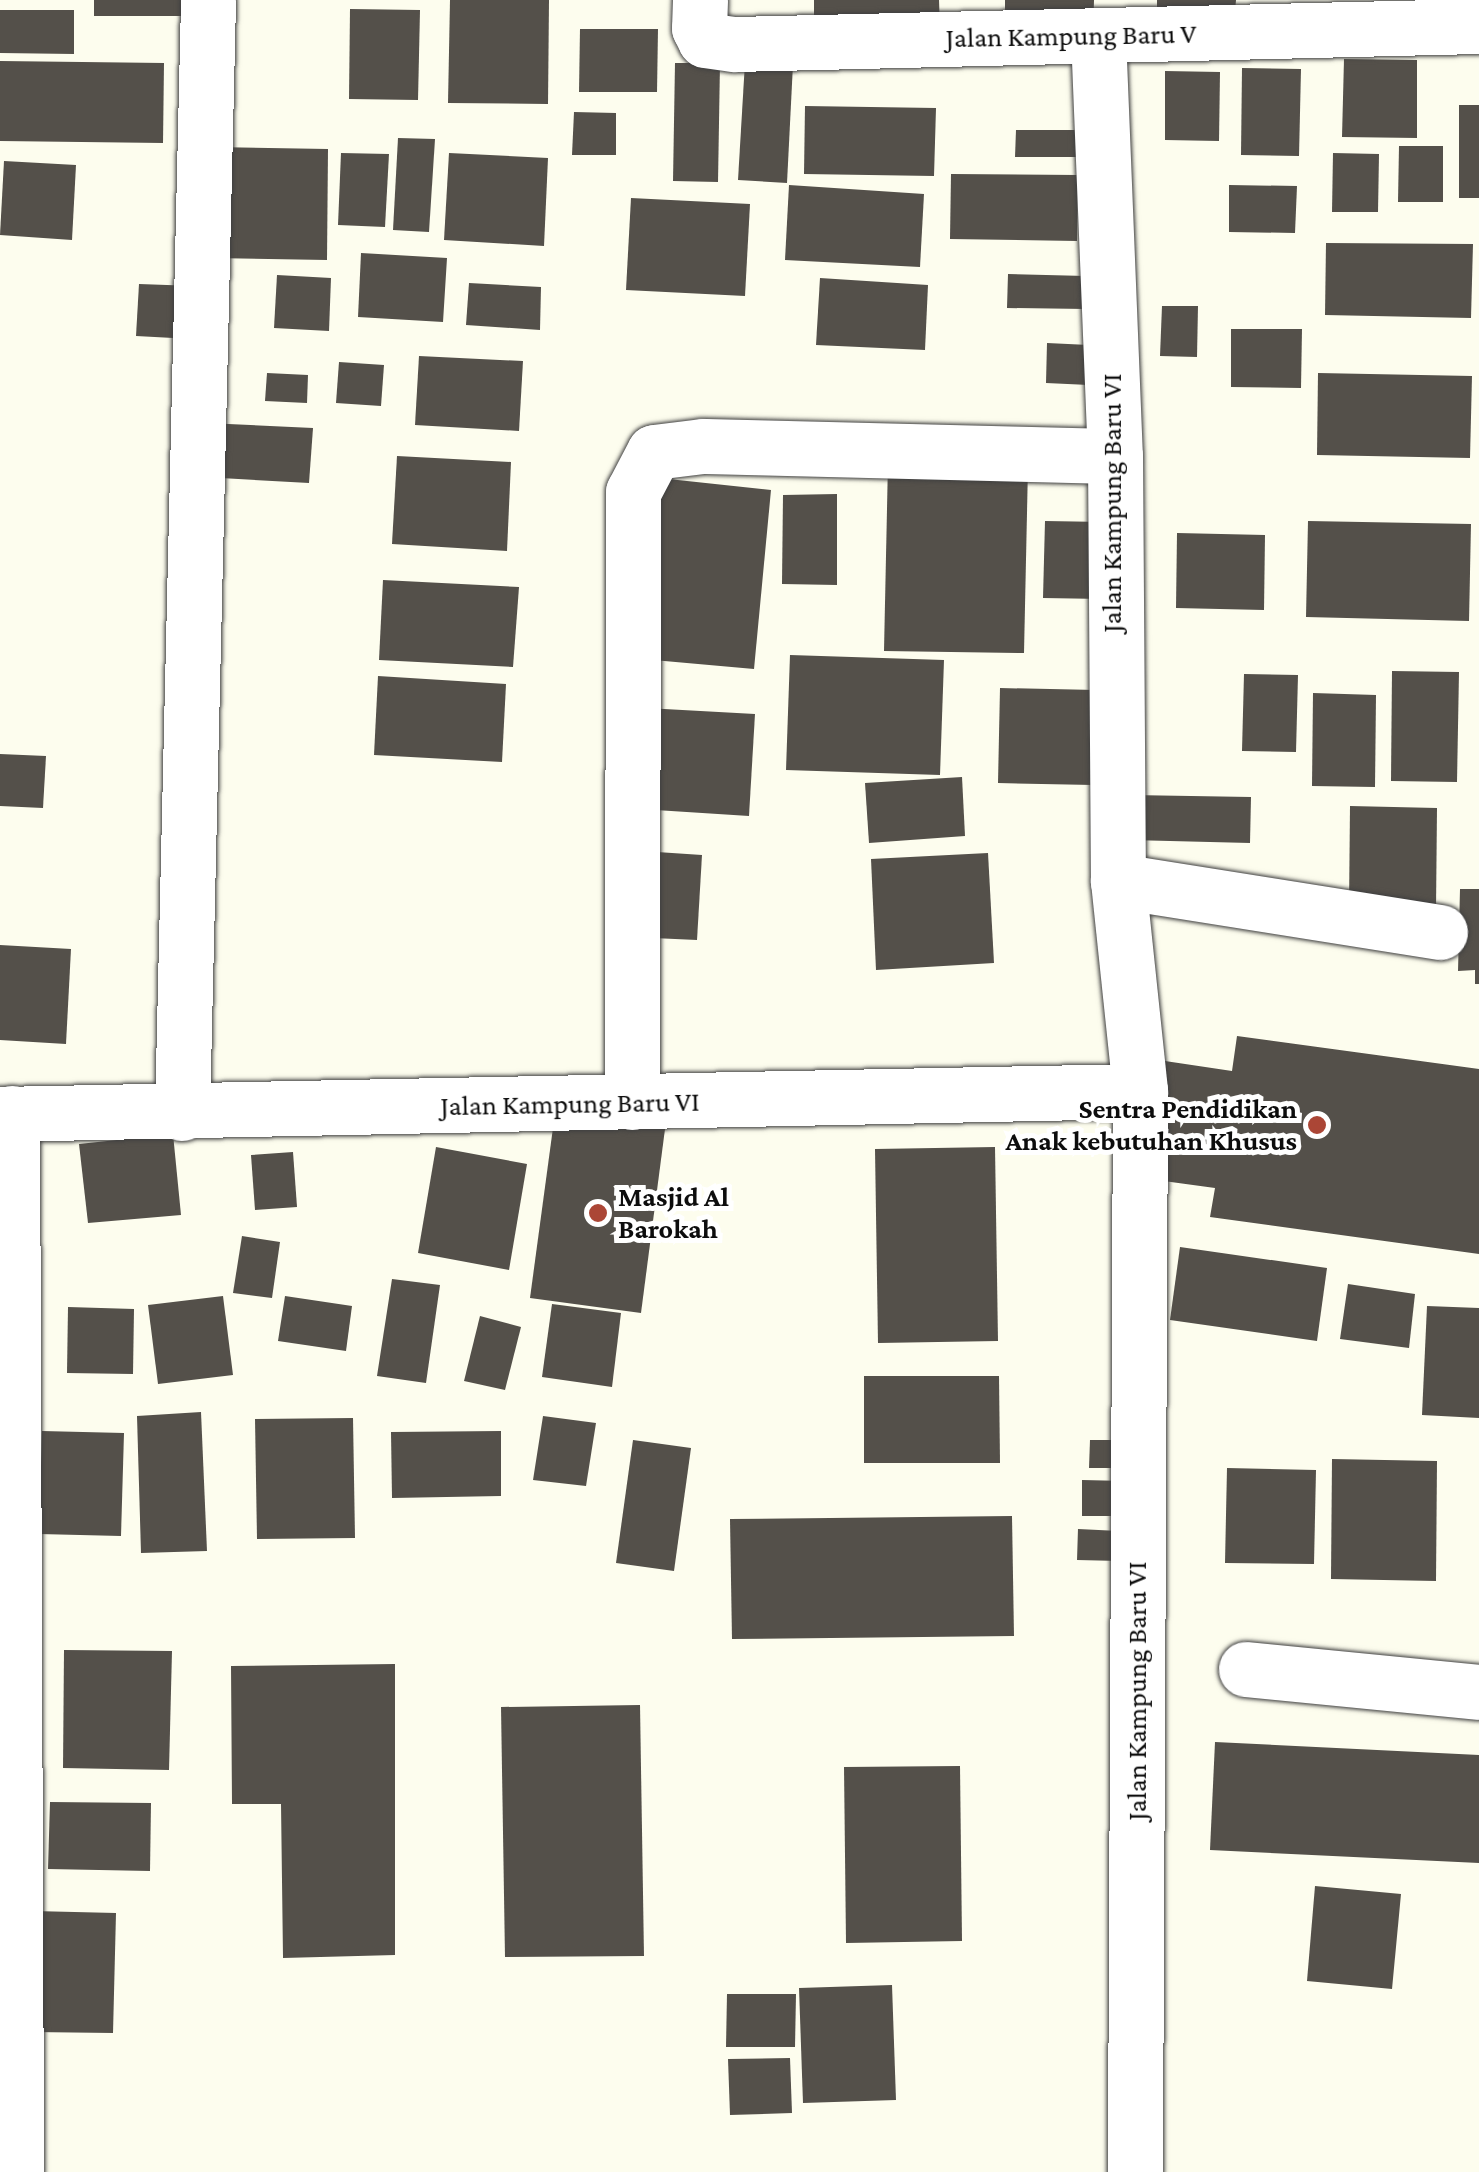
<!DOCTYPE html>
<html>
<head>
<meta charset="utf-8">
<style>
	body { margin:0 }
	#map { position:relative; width:1479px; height:2172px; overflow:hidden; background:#fdfdee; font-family:"Crimson Pro",serif }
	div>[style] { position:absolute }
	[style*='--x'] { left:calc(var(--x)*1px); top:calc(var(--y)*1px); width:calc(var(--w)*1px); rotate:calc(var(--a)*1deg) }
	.building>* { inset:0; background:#54504a }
	.roads { filter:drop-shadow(0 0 2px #404040) drop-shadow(0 0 2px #404040) }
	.minor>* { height:55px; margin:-27.5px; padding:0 27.5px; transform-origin:27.5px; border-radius:27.5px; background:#fff }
	.dots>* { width:28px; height:28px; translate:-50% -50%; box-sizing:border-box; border:5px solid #fff; border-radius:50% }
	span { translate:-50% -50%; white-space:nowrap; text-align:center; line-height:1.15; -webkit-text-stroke:10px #fff; paint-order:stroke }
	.street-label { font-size:28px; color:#0d0d0d }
	.poi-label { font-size:28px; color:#0d0d0d; font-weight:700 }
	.right { translate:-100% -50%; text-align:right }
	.left { translate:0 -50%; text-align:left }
</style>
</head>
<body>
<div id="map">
	<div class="building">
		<div style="clip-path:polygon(94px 0,182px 0,182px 16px,94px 16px)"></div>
		<div style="clip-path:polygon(450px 0,549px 0,548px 104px,448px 103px)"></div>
		<div style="clip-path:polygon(814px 0,939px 0,940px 30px,814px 29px)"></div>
		<div style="clip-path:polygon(1005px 0,1094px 0,1093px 33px,1005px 31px)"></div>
		<div style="clip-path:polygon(1157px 0,1236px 0,1235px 11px,1157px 9px)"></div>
		<div style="clip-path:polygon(350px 9px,420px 10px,418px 100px,349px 99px)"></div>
		<div style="clip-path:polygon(0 10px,74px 10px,74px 54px,0 53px)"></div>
		<div style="clip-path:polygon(580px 29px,658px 29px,657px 92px,579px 92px)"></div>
		<div style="clip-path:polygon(1344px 59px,1417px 60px,1417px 138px,1342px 137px)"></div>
		<div style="clip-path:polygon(0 61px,164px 63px,163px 143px,0 141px)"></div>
		<div style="clip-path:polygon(745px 62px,793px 64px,787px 183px,738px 180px)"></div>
		<div style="clip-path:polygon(675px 63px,720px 63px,718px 182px,673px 181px)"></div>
		<div style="clip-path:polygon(1242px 68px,1301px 69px,1299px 156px,1241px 155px)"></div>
		<div style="clip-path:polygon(1165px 71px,1220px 72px,1219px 141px,1165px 140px)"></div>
		<div style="clip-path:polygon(1459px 105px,1479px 105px,1479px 198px,1459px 198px)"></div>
		<div style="clip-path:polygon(805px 106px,936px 108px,934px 176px,804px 174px)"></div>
		<div style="clip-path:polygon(574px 112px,616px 113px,616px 155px,572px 155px)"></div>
		<div style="clip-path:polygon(1016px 130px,1087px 130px,1088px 157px,1015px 157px)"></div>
		<div style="clip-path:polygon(398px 138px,435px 139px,429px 232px,393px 230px)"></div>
		<div style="clip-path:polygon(1399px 146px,1443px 146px,1443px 202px,1398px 202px)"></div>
		<div style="clip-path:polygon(213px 147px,328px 149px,327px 260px,212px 258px)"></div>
		<div style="clip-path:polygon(341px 153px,389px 154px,385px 227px,338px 225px)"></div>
		<div style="clip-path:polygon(449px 153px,548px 158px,544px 246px,444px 240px)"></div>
		<div style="clip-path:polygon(1333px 153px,1379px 154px,1378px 212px,1332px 212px)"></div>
		<div style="clip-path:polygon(4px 161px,76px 165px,72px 240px,0 235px)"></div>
		<div style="clip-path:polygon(951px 174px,1078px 175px,1077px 241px,950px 239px)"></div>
		<div style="clip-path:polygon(789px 185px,924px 194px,920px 267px,785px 260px)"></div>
		<div style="clip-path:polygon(1229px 185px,1297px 186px,1295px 233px,1229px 232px)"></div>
		<div style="clip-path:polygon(631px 198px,750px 204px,745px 296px,626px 290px)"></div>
		<div style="clip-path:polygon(1326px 243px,1473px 244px,1471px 318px,1325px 315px)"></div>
		<div style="clip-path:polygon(361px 253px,447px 258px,443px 322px,358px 317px)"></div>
		<div style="clip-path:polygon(1008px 274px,1086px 276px,1086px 309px,1007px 308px)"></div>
		<div style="clip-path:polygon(277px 275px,331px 278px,329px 331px,274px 328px)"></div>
		<div style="clip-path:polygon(820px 278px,928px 285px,925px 350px,816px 345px)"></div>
		<div style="clip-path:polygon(469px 283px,541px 287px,540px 330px,466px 325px)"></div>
		<div style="clip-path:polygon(139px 284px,195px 286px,192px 339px,136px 336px)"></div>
		<div style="clip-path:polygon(1162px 306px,1198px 306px,1197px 357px,1160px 356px)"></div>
		<div style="clip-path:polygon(1231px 329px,1302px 329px,1301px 388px,1231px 387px)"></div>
		<div style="clip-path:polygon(1047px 343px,1089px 345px,1089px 385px,1046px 383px)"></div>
		<div style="clip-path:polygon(419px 356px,523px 361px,519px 431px,415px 425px)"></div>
		<div style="clip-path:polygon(339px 362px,384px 365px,381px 406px,336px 403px)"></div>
		<div style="clip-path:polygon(267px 373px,308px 375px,307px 403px,265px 401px)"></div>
		<div style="clip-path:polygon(1318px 373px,1472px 376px,1470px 458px,1317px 455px)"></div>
		<div style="clip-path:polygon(206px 423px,313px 428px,309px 483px,203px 477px)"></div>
		<div style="clip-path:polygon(397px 456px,511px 462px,507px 551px,392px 544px)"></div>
		<div style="clip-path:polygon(888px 462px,1028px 466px,1024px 653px,884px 651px)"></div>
		<div style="clip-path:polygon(659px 478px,771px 490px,754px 669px,642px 659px)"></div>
		<div style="clip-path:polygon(837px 494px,837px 585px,782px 584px,783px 495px)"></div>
		<div style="clip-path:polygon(1045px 521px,1105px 522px,1103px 599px,1043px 598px)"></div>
		<div style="clip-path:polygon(1308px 521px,1471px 524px,1469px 621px,1306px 617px)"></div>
		<div style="clip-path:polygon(1177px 533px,1265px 535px,1264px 610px,1176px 608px)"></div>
		<div style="clip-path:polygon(383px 580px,519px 587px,513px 667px,379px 660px)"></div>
		<div style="clip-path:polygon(790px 655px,944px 660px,940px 775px,786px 770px)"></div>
		<div style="clip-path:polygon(1392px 671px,1459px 672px,1457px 782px,1391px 781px)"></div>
		<div style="clip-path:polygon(1244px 674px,1298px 675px,1296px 752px,1242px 751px)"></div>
		<div style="clip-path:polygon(378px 676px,506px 684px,502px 762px,374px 755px)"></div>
		<div style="clip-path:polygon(1000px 688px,1096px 690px,1093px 785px,998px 783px)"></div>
		<div style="clip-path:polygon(1313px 693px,1376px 695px,1375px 787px,1312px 786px)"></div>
		<div style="clip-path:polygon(646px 708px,755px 714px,749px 816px,640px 809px)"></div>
		<div style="clip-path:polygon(0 754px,46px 756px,43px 808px,0 806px)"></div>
		<div style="clip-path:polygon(962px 777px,965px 836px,869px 843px,865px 783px)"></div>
		<div style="clip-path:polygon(1131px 795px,1251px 797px,1250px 843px,1130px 840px)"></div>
		<div style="clip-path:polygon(1350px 806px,1437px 808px,1436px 909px,1349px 908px)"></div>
		<div style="clip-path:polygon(657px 852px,702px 855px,697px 940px,653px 938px)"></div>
		<div style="clip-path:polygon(988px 853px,994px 963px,876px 970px,871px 859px)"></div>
		<div style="clip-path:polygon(1460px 889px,1479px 889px,1479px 984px,1475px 984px,1475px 970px,1458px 971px)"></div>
		<div style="clip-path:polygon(0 945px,71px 949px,66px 1044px,0 1040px)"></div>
		<div style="clip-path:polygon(1237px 1036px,1479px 1069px,1479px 1254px,1210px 1217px,1215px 1188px,1149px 1179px,1165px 1061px,1232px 1071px)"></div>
		<div style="clip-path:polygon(555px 1113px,665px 1129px,641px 1313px,530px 1298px)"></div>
		<div style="clip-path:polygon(173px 1134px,181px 1215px,88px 1223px,79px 1144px)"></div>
		<div style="clip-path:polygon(436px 1147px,527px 1164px,509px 1270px,418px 1253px)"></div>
		<div style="clip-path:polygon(995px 1147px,998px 1341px,878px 1343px,875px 1149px)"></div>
		<div style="clip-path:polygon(293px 1152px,297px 1207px,255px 1210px,251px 1155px)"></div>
		<div style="clip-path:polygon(242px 1236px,280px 1242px,272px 1298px,233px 1293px)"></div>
		<div style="clip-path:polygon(1180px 1247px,1327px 1268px,1317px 1341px,1170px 1320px)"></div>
		<div style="clip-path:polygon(392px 1279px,440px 1285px,426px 1383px,377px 1376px)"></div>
		<div style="clip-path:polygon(1348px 1284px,1415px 1294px,1409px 1348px,1340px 1339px)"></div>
		<div style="clip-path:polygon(223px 1296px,233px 1375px,158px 1384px,148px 1305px)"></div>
		<div style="clip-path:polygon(285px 1296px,352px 1306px,346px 1351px,278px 1341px)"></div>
		<div style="clip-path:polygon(552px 1304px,621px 1313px,612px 1387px,542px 1377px)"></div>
		<div style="clip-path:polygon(1427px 1306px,1479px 1308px,1479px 1418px,1422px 1415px)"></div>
		<div style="clip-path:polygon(68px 1307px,134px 1309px,133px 1374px,67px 1373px)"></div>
		<div style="clip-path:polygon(480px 1316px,521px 1327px,505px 1390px,464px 1381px)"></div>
		<div style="clip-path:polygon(864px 1376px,999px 1376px,1000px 1463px,864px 1463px)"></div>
		<div style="clip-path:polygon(201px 1412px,207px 1551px,141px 1553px,137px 1416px)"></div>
		<div style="clip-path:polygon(543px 1416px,596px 1423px,586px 1486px,533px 1480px)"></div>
		<div style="clip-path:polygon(353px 1418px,355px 1538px,257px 1539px,255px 1419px)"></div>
		<div style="clip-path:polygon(42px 1431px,124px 1433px,121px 1536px,39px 1534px)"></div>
		<div style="clip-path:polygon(501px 1431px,501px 1496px,392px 1498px,391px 1432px)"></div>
		<div style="clip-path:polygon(633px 1440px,691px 1448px,674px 1571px,616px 1563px)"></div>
		<div style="clip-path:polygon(1090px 1440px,1129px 1440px,1128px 1468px,1089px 1468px)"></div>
		<div style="clip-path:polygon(1332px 1459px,1437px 1461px,1436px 1581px,1331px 1579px)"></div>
		<div style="clip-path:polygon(1227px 1468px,1316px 1470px,1314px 1564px,1225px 1563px)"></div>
		<div style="clip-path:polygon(1082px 1480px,1126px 1481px,1126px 1516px,1082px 1516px)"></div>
		<div style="clip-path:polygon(1012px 1516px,1014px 1636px,732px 1639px,730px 1519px)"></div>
		<div style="clip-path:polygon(1078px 1529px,1119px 1531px,1120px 1561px,1077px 1560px)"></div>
		<div style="clip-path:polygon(64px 1650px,172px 1651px,169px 1770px,63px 1768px)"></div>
		<div style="clip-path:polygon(395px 1664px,395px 1955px,283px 1958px,281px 1804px,232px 1804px,231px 1666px)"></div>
		<div style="clip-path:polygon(640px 1705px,644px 1956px,505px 1957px,501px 1707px)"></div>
		<div style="clip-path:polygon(1215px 1742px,1479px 1755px,1479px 1863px,1210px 1850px)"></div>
		<div style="clip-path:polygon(960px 1766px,962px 1941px,846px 1943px,844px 1767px)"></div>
		<div style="clip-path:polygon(50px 1802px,151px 1803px,150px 1871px,48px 1869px)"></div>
		<div style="clip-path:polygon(1315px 1886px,1401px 1894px,1392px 1989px,1307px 1981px)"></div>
		<div style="clip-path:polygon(33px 1911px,116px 1913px,113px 2033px,32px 2032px)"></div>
		<div style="clip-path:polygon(892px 1985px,896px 2100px,803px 2103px,799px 1988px)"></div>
		<div style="clip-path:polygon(727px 1994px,796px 1994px,795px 2047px,726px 2047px)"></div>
		<div style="clip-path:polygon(790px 2058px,792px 2113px,730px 2115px,728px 2059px)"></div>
	</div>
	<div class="roads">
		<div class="minor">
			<div style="--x:700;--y:0;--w:28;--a:92"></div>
			<div style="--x:699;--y:28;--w:13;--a:63"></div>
			<div style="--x:705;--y:40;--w:30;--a:8"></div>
			<div style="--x:735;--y:44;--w:744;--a:-1.39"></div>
			<div style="--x:1098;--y:35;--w:421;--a:87.7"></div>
			<div style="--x:1115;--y:456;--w:425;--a:89.6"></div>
			<div style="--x:1118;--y:881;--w:211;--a:84"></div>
			<div style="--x:1140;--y:1091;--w:1081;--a:90.27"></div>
			<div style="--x:1118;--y:881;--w:326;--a:9"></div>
			<div style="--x:632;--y:1102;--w:610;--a:-89.91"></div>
			<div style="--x:633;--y:492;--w:45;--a:-62.3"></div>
			<div style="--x:654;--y:452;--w:49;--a:-7"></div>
			<div style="--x:703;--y:446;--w:412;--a:1.4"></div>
			<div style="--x:12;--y:1113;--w:1059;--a:89.78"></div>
			<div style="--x:182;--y:1113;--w:1113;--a:-88.66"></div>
			<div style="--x:0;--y:1114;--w:1140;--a:-1.16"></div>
			<div style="--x:1246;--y:1669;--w:234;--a:5.6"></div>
		</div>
	</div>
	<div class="dots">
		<div style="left:1317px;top:1125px;background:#ab4636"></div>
		<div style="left:598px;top:1213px;background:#ab4636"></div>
	</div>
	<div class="street-label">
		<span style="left:1071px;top:36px;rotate:-1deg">Jalan Kampung Baru V</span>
		<span style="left:1112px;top:503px;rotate:-90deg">Jalan Kampung Baru VI</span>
		<span style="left:570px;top:1104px;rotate:-1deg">Jalan Kampung Baru VI</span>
		<span style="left:1137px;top:1691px;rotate:-90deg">Jalan Kampung Baru VI</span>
	</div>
	<div class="poi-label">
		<span class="right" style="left:1297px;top:1125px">Sentra Pendidikan<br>Anak kebutuhan Khusus</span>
		<span class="left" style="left:618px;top:1213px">Masjid Al<br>Barokah</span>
	</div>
</div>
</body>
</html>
